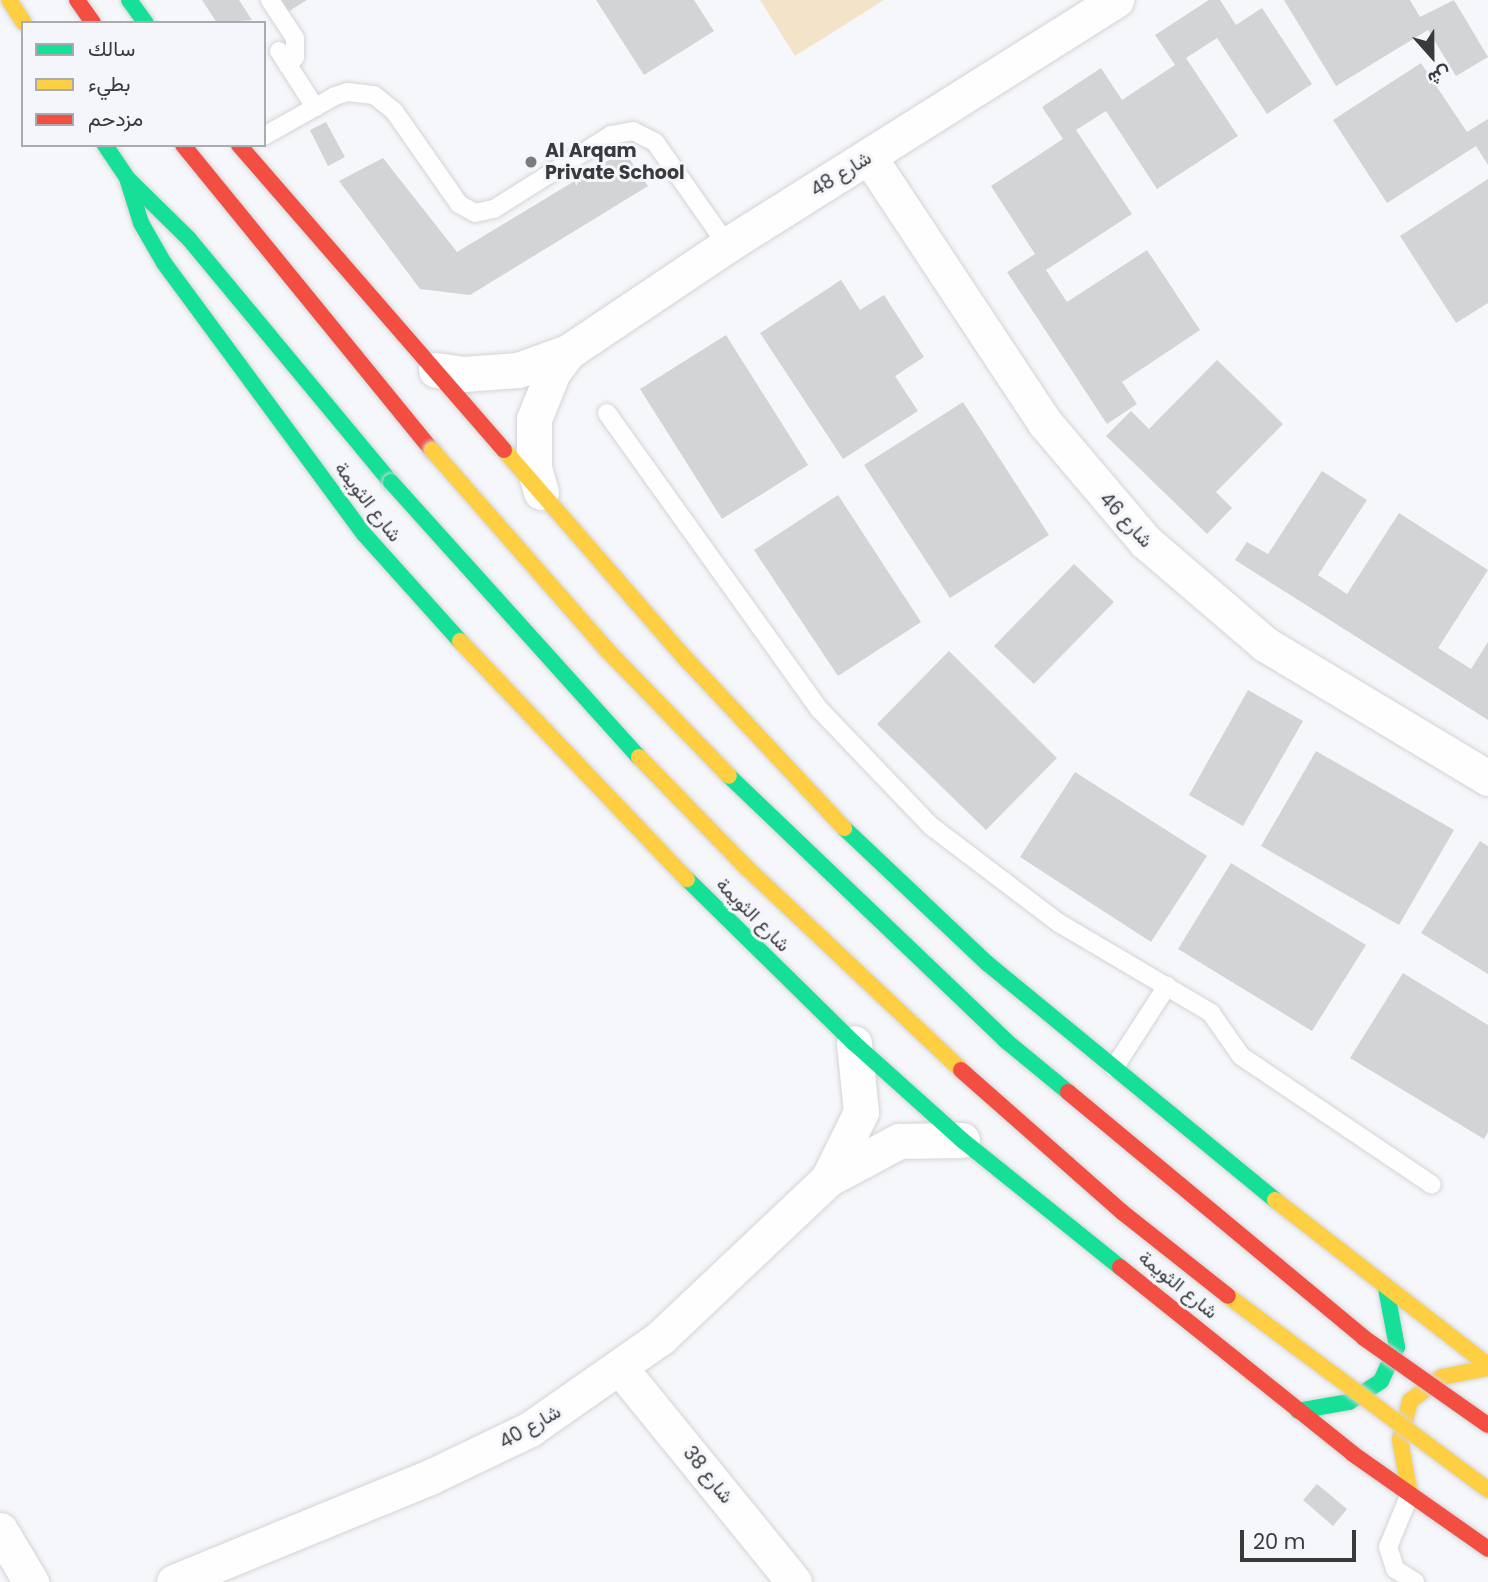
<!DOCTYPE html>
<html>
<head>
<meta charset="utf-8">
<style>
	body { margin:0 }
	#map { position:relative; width:1488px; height:1582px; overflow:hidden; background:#f6f7fa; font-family:Poppins,Vazirmatn,sans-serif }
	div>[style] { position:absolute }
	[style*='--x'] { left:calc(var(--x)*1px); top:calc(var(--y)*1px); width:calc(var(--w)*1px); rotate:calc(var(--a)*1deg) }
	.green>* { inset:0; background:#f3e3c8 }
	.building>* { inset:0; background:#d3d4d6 }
	.roads { filter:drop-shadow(0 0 2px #d4d4d7) drop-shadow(0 0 2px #d4d4d7) }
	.lane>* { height:18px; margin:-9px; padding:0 9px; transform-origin:9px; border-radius:9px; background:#fefefe }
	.street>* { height:35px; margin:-17.5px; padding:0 17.5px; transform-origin:17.5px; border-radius:17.5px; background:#fefefe }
	.fast>* { height:16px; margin:-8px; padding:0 8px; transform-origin:8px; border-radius:8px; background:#16e098 }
	.slow>* { height:16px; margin:-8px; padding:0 8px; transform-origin:8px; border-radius:8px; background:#ffcf43 }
	.jam>* { height:16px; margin:-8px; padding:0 8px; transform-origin:8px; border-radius:8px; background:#f24e42 }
	.bridges { filter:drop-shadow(0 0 2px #d4d4d7) drop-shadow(0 0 2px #d4d4d7) }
	.fast-bridge>* { height:16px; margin:-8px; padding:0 8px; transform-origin:8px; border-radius:8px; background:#16e098 }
	.slow-bridge>* { height:16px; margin:-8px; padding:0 8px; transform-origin:8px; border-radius:8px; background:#ffcf43 }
	.jam-bridge>* { height:16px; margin:-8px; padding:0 8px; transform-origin:8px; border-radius:8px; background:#f24e42 }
	.dots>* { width:19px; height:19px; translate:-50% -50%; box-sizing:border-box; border:4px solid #f5f6fb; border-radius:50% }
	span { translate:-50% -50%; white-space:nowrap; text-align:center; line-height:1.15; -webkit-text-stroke:6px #f5f6fb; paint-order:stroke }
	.poi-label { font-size:19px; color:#393a3b; font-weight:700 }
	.left { translate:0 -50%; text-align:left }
	.street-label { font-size:19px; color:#393a3b }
	.legend { position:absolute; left:21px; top:21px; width:245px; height:126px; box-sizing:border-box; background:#f5f6fb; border:2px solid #aaabae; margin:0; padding:9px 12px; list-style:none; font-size:21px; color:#393a3b }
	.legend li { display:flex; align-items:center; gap:14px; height:35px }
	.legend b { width:35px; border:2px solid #aaabae }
	.north { position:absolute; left:1397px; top:21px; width:70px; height:70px; -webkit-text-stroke:5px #f5f6fb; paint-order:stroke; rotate:159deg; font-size:19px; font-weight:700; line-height:28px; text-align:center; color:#393a3b }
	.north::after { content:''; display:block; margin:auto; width:24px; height:32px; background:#393a3b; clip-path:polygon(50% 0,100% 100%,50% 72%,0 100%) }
	.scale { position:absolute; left:1240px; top:1530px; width:116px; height:32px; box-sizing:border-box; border:4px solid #393a3b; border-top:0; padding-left:9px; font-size:21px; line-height:24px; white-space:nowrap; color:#393a3b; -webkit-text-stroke:5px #f5f6fb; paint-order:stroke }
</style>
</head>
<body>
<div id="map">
	<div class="green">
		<div style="clip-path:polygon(760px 0,884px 0,795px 56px)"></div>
	</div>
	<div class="building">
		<div style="clip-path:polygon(202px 0,239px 0,252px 20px,217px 23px)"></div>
		<div style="clip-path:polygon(275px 0,307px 0,284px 14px)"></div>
		<div style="clip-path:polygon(596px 0,694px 0,714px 31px,644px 75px)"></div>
		<div style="clip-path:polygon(1209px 0,1220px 0,1236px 25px,1262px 8px,1312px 84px,1267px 114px,1217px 38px,1186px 58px,1238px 136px,1157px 189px,1106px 111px,1076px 130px,1132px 214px,1046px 270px,1067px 302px,1147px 250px,1200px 330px,1122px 382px,1137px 404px,1107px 424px,1007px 272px,1035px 254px,991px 186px,1063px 139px,1042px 107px,1101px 68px,1122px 100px,1175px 65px,1155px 35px)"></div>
		<div style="clip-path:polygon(1284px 0,1410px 0,1420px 17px,1454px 0,1488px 57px,1456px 76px,1428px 30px,1336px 86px)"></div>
		<div style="clip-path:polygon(1421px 63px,1467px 132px,1488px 119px,1488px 165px,1476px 146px,1387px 203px,1333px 120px)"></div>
		<div style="clip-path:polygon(326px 122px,345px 157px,328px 166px,310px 130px)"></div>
		<div style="clip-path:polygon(624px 151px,648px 186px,470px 295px,420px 289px,339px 181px,383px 158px,457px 252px)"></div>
		<div style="clip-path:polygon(1488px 179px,1488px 303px,1456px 323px,1400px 236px)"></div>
		<div style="clip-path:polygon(841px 280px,860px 310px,884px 295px,924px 357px,895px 376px,918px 411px,843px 459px,760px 333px)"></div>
		<div style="clip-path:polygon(726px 335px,808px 465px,722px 519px,640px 389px)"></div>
		<div style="clip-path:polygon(1217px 360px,1283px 424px,1216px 492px,1232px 508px,1207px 534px,1106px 436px,1131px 411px,1149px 429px)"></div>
		<div style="clip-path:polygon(963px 402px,1049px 535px,950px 598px,864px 465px)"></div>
		<div style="clip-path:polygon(1322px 471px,1367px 500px,1318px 575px,1347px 594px,1399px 513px,1488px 570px,1438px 648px,1471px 669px,1488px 642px,1488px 720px,1235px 560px,1247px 542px,1268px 554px)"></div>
		<div style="clip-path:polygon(838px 495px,921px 622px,838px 676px,754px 550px)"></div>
		<div style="clip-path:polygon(1074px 564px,1114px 602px,1034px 684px,994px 646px)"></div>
		<div style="clip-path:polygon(949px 651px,1057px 758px,986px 830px,877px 724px)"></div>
		<div style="clip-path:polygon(1248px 690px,1303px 721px,1243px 826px,1189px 795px)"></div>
		<div style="clip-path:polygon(1316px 751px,1454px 830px,1399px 925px,1261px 846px)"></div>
		<div style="clip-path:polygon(1075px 772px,1207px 856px,1151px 942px,1020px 857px)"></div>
		<div style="clip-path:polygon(1480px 841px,1488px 846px,1488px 974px,1421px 933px)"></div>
		<div style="clip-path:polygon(1231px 863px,1366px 945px,1312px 1031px,1178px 949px)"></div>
		<div style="clip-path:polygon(1403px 973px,1488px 1025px,1488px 1132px,1484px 1139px,1350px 1058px)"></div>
		<div style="clip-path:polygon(1317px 1484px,1347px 1509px,1333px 1526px,1303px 1500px)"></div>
	</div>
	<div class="roads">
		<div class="lane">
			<div style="--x:270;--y:0;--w:45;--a:56.7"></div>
			<div style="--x:295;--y:38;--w:19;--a:90"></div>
			<div style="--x:295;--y:57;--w:11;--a:131"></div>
			<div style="--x:279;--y:51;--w:67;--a:57.3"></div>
			<div style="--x:264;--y:136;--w:81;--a:-29.4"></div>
			<div style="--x:335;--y:96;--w:14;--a:-17"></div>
			<div style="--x:348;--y:92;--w:26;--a:7"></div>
			<div style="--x:374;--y:95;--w:26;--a:39"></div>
			<div style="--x:394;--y:111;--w:113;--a:55"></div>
			<div style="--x:459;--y:204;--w:18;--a:29"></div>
			<div style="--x:475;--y:213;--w:19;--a:-12"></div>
			<div style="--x:494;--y:209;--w:138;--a:-32.3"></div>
			<div style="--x:611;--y:135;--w:22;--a:-10"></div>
			<div style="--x:633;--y:131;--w:25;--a:27"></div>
			<div style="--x:655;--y:142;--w:126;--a:55"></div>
			<div style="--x:607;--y:413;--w:365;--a:54.4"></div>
			<div style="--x:820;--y:710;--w:161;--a:46.3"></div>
			<div style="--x:931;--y:826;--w:161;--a:37.2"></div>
			<div style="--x:1059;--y:923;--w:177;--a:30.6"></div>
			<div style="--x:1211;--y:1013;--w:52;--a:55.1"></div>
			<div style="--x:1241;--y:1056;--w:230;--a:34"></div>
			<div style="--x:1114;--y:1068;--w:98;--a:-57.1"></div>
			<div style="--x:1410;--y:1494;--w:57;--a:112.5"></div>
			<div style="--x:1388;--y:1547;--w:23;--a:72"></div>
			<div style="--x:1395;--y:1569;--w:24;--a:33"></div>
		</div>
		<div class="street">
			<div style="--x:869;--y:157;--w:319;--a:56.5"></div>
			<div style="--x:1045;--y:423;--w:156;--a:49.7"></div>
			<div style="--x:1146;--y:542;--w:157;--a:40.6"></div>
			<div style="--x:1265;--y:644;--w:260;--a:31"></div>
			<div style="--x:436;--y:370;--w:27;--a:8"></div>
			<div style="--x:463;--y:374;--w:55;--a:-4.2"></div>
			<div style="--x:518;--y:370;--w:53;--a:-19.8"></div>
			<div style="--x:568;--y:352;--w:192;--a:-33.9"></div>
			<div style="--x:727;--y:245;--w:460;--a:-32.2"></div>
			<div style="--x:541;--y:492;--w:25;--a:-106"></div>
			<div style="--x:534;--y:468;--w:49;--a:-90"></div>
			<div style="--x:534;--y:419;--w:51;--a:-68"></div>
			<div style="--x:553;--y:372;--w:25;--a:-53"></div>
			<div style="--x:828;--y:1179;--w:75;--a:-63.8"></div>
			<div style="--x:861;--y:1112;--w:69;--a:-95.8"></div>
			<div style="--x:621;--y:1369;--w:274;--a:50.9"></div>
			<div style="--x:0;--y:1530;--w:61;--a:59.2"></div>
			<div style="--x:174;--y:1582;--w:277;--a:-22.3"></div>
			<div style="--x:430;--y:1477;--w:111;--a:-25.6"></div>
			<div style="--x:530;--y:1429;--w:159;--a:-35"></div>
			<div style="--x:660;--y:1338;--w:231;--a:-43.4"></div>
			<div style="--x:828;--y:1179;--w:81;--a:-28.2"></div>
			<div style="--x:899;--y:1141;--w:63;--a:-0.9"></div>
		</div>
		<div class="fast">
			<div style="--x:129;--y:0;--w:29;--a:54"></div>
			<div style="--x:105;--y:145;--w:40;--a:56"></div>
			<div style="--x:127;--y:178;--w:87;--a:44.5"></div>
			<div style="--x:189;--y:239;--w:316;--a:50.3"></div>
			<div style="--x:127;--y:178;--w:47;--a:72.7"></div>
			<div style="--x:141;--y:223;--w:46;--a:60.1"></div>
			<div style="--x:164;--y:263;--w:337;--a:53.6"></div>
			<div style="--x:364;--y:534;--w:144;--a:48.1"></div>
			<div style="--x:844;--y:828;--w:198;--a:43.4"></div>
			<div style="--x:988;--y:964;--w:372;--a:39.4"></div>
			<div style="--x:687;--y:879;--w:234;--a:44.5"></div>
			<div style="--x:854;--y:1043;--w:145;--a:41.9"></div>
			<div style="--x:962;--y:1140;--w:203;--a:38.8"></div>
			<div style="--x:1298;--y:1411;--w:52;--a:-10"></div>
			<div style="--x:1349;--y:1402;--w:38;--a:-33"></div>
			<div style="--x:1381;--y:1381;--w:38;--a:-65"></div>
			<div style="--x:1397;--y:1347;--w:60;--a:-100.6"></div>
		</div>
		<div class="slow">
			<div style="--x:9;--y:0;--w:27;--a:57"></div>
			<div style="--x:504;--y:450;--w:276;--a:49"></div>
			<div style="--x:685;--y:658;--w:233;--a:46.9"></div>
			<div style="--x:460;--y:641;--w:329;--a:46.4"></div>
			<div style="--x:1275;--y:1200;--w:269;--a:37.8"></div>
			<div style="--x:1410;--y:1494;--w:55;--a:-100.5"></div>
			<div style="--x:1400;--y:1440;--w:40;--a:-75.6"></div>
			<div style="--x:1410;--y:1401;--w:40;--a:-37"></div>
			<div style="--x:1442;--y:1377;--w:47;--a:-11.1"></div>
		</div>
		<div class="jam">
			<div style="--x:77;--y:0;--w:28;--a:55"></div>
			<div style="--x:183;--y:145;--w:394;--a:50.8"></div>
			<div style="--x:239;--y:145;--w:404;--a:49"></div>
			<div style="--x:1120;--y:1267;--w:299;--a:38.7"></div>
			<div style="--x:1353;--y:1454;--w:165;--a:35.1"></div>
		</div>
	</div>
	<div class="bridges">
		<div class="fast-bridge">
			<div style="--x:391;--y:482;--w:370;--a:48"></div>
			<div style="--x:729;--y:776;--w:383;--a:43.7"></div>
			<div style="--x:1006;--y:1041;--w:80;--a:39.4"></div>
		</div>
		<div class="slow-bridge">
			<div style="--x:432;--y:450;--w:266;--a:48.8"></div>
			<div style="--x:607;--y:650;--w:175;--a:45.9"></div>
			<div style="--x:639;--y:757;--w:155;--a:45.8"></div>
			<div style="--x:747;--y:868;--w:294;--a:43.3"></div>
			<div style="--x:1228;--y:1296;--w:324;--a:36.7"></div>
		</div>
		<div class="jam-bridge">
			<div style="--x:961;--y:1070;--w:215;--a:41.4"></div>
			<div style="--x:1122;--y:1212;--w:135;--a:38.4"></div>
			<div style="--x:1068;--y:1092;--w:385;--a:39.7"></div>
			<div style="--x:1364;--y:1338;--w:151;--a:35.1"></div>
		</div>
	</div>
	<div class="dots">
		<div style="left:531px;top:162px;background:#7b7c7e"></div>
	</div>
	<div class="poi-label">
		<span class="left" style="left:545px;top:162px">Al Arqam<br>Private School</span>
	</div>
	<div class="street-label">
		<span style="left:841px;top:174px;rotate:-32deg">شارع 48</span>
		<span style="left:368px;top:502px;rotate:52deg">شارع الثويمة</span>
		<span style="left:1126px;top:520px;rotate:47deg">شارع 46</span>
		<span style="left:753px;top:915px;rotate:45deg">شارع الثويمة</span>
		<span style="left:1178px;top:1285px;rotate:39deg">شارع الثويمة</span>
		<span style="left:530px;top:1427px;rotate:-30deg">شارع 40</span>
		<span style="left:708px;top:1475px;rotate:51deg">شارع 38</span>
	</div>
	<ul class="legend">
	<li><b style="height:9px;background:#16e098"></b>سالك</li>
	<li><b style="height:9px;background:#ffcf43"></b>بطيء</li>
	<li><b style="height:9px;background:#f24e42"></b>مزدحم</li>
	</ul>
	<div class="north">ش</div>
	<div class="scale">20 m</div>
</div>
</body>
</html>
